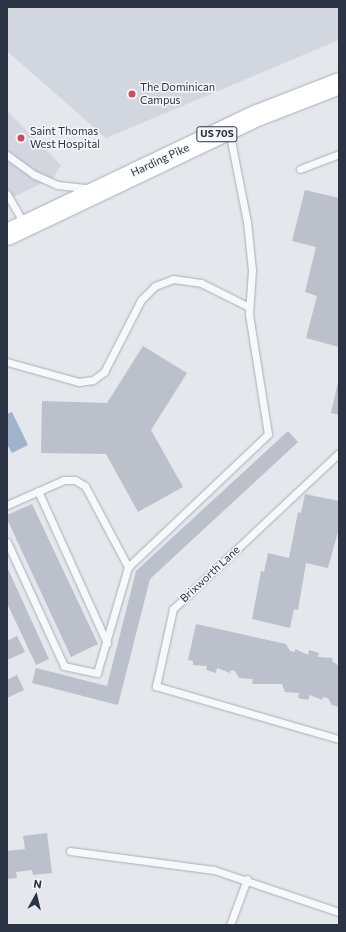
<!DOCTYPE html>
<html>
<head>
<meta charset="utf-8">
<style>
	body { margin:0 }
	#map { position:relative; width:346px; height:932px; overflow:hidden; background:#e4e7ec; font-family:Commissioner,sans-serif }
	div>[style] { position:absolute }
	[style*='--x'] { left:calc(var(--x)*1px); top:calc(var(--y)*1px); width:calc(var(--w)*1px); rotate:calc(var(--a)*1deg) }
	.built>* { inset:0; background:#d2d6de }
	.water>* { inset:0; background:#9fb4cc }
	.building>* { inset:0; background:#bbc0ca }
	.roads { filter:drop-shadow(0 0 1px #a9aeb7) drop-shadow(0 0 1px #a9aeb7) }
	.lane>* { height:7px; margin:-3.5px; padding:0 3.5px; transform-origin:3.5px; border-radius:3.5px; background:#f7f8fa }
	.primary>* { height:21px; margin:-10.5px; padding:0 10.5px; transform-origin:10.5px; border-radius:10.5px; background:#fff }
	.dots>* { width:11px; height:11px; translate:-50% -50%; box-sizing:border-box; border:2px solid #f4f6f9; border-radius:50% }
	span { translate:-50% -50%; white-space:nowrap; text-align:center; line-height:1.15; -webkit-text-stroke:3px #f4f6f9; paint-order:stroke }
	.shield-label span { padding:1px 3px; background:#f4f6f9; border:1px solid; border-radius:3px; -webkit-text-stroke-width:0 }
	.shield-label { font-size:10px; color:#2b3445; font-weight:700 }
	.poi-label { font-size:11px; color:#2b3445 }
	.left { translate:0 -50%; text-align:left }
	.street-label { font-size:11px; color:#2b3445 }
	.frame { position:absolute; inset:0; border:8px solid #2b3445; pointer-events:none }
	.north { position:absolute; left:16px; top:876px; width:40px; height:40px; -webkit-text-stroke:3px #f4f6f9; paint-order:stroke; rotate:8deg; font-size:11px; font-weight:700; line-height:16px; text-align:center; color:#2b3445 }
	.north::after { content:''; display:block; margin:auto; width:14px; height:18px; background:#2b3445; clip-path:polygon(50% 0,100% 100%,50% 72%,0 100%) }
</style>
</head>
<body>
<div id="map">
	<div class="built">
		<div style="clip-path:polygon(7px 7px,339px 7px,339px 40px,106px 138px,7px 51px)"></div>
		<div style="clip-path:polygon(7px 111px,61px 165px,53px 178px,7px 200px)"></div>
	</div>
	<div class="water">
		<div style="clip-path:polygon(12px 412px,28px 445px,12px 453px,7px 444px,7px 414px)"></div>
	</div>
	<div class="building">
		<div style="clip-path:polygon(305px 190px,339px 198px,339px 347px,306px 338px,317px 296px,305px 292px,316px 247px,292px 241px)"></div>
		<div style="clip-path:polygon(143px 346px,187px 373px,151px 430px,183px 487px,138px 512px,106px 454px,41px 453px,42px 401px,107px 403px)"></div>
		<div style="clip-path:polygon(338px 382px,339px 382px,339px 415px,331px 413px)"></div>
		<div style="clip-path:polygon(288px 431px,298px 442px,150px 579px,118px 705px,32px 683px,36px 668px,107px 686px,136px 571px)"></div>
		<div style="clip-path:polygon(305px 494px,339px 501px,339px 528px,328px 568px,306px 563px,298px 610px,294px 609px,290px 628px,252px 619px,261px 571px,264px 572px,268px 553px,289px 558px,298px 512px,301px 513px)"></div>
		<div style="clip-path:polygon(32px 504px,98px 644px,71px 657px,7px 519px,7px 515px)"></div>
		<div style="clip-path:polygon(7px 567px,49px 659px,36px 665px,7px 603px)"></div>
		<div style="clip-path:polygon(196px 624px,286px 644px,290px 651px,295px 652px,295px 649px,308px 655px,309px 650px,319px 653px,318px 657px,333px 658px,332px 661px,339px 666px,339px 707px,332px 705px,328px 698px,323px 697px,322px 700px,310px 695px,308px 700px,298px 698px,299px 693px,285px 692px,282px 684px,252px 684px,253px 679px,239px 678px,235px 671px,231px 670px,230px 673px,217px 668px,216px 673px,206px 670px,207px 666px,193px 665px,193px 661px,188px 660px)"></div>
		<div style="clip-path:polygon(17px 636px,25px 652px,7px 660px,7px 641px)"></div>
		<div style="clip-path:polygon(17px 675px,24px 690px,7px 698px,7px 680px)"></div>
		<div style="clip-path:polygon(47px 833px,52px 873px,33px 875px,32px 870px,16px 872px,17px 878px,7px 879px,7px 851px,25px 849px,23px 836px)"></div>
	</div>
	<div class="roads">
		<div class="lane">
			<div style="--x:7;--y:155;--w:34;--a:36"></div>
			<div style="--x:35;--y:175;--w:24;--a:24"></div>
			<div style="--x:57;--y:185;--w:31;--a:6"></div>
			<div style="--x:300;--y:169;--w:42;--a:-21"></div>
			<div style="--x:7;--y:194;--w:34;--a:60"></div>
			<div style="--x:7;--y:362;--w:75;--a:15.5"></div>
			<div style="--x:79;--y:382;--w:14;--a:-8"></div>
			<div style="--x:93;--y:380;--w:14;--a:-36"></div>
			<div style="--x:104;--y:372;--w:81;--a:-62.8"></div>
			<div style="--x:141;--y:300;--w:20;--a:-45"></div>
			<div style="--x:155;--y:286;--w:19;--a:-21"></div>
			<div style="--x:173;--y:279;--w:28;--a:8"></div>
			<div style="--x:201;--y:283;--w:54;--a:26.6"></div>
			<div style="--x:339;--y:453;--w:228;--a:136.8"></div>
			<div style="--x:173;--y:609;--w:79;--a:102.4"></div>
			<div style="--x:156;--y:686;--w:191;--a:16.2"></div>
			<div style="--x:38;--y:491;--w:167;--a:65.6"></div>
			<div style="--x:7;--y:505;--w:62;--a:-23.7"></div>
			<div style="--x:64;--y:480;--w:11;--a:0"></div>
			<div style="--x:75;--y:480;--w:12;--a:31"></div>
			<div style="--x:85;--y:486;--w:92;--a:62"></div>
			<div style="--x:7;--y:542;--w:136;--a:65.3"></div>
			<div style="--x:64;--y:666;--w:34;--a:12"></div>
			<div style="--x:97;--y:673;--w:110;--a:-73.7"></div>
			<div style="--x:128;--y:567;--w:193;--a:-43.5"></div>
			<div style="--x:268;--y:434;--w:121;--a:-99"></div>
			<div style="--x:249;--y:314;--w:44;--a:-86.1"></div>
			<div style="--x:252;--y:270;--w:48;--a:-95.9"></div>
			<div style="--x:247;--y:222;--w:94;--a:-101.1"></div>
			<div style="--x:70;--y:851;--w:145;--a:7.5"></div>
			<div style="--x:214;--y:870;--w:132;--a:18.6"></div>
			<div style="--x:230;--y:925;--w:49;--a:-69.7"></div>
		</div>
		<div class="primary">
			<div style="--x:7;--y:234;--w:277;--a:-25.5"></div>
			<div style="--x:257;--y:115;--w:88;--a:-21.3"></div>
		</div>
	</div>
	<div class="dots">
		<div style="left:132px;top:94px;background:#d1495b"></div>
		<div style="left:21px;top:138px;background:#d1495b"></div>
	</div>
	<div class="shield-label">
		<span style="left:217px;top:134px">US 70S</span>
	</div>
	<div class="poi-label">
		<span class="left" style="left:140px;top:94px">The Dominican<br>Campus</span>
		<span class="left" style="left:30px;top:138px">Saint Thomas<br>West Hospital</span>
	</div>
	<div class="street-label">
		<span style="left:160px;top:160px;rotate:-25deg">Harding Pike</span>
		<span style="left:210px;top:574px;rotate:-43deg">Brixworth Lane</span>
	</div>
	<div class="frame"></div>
	<div class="north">N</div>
</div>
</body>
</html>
